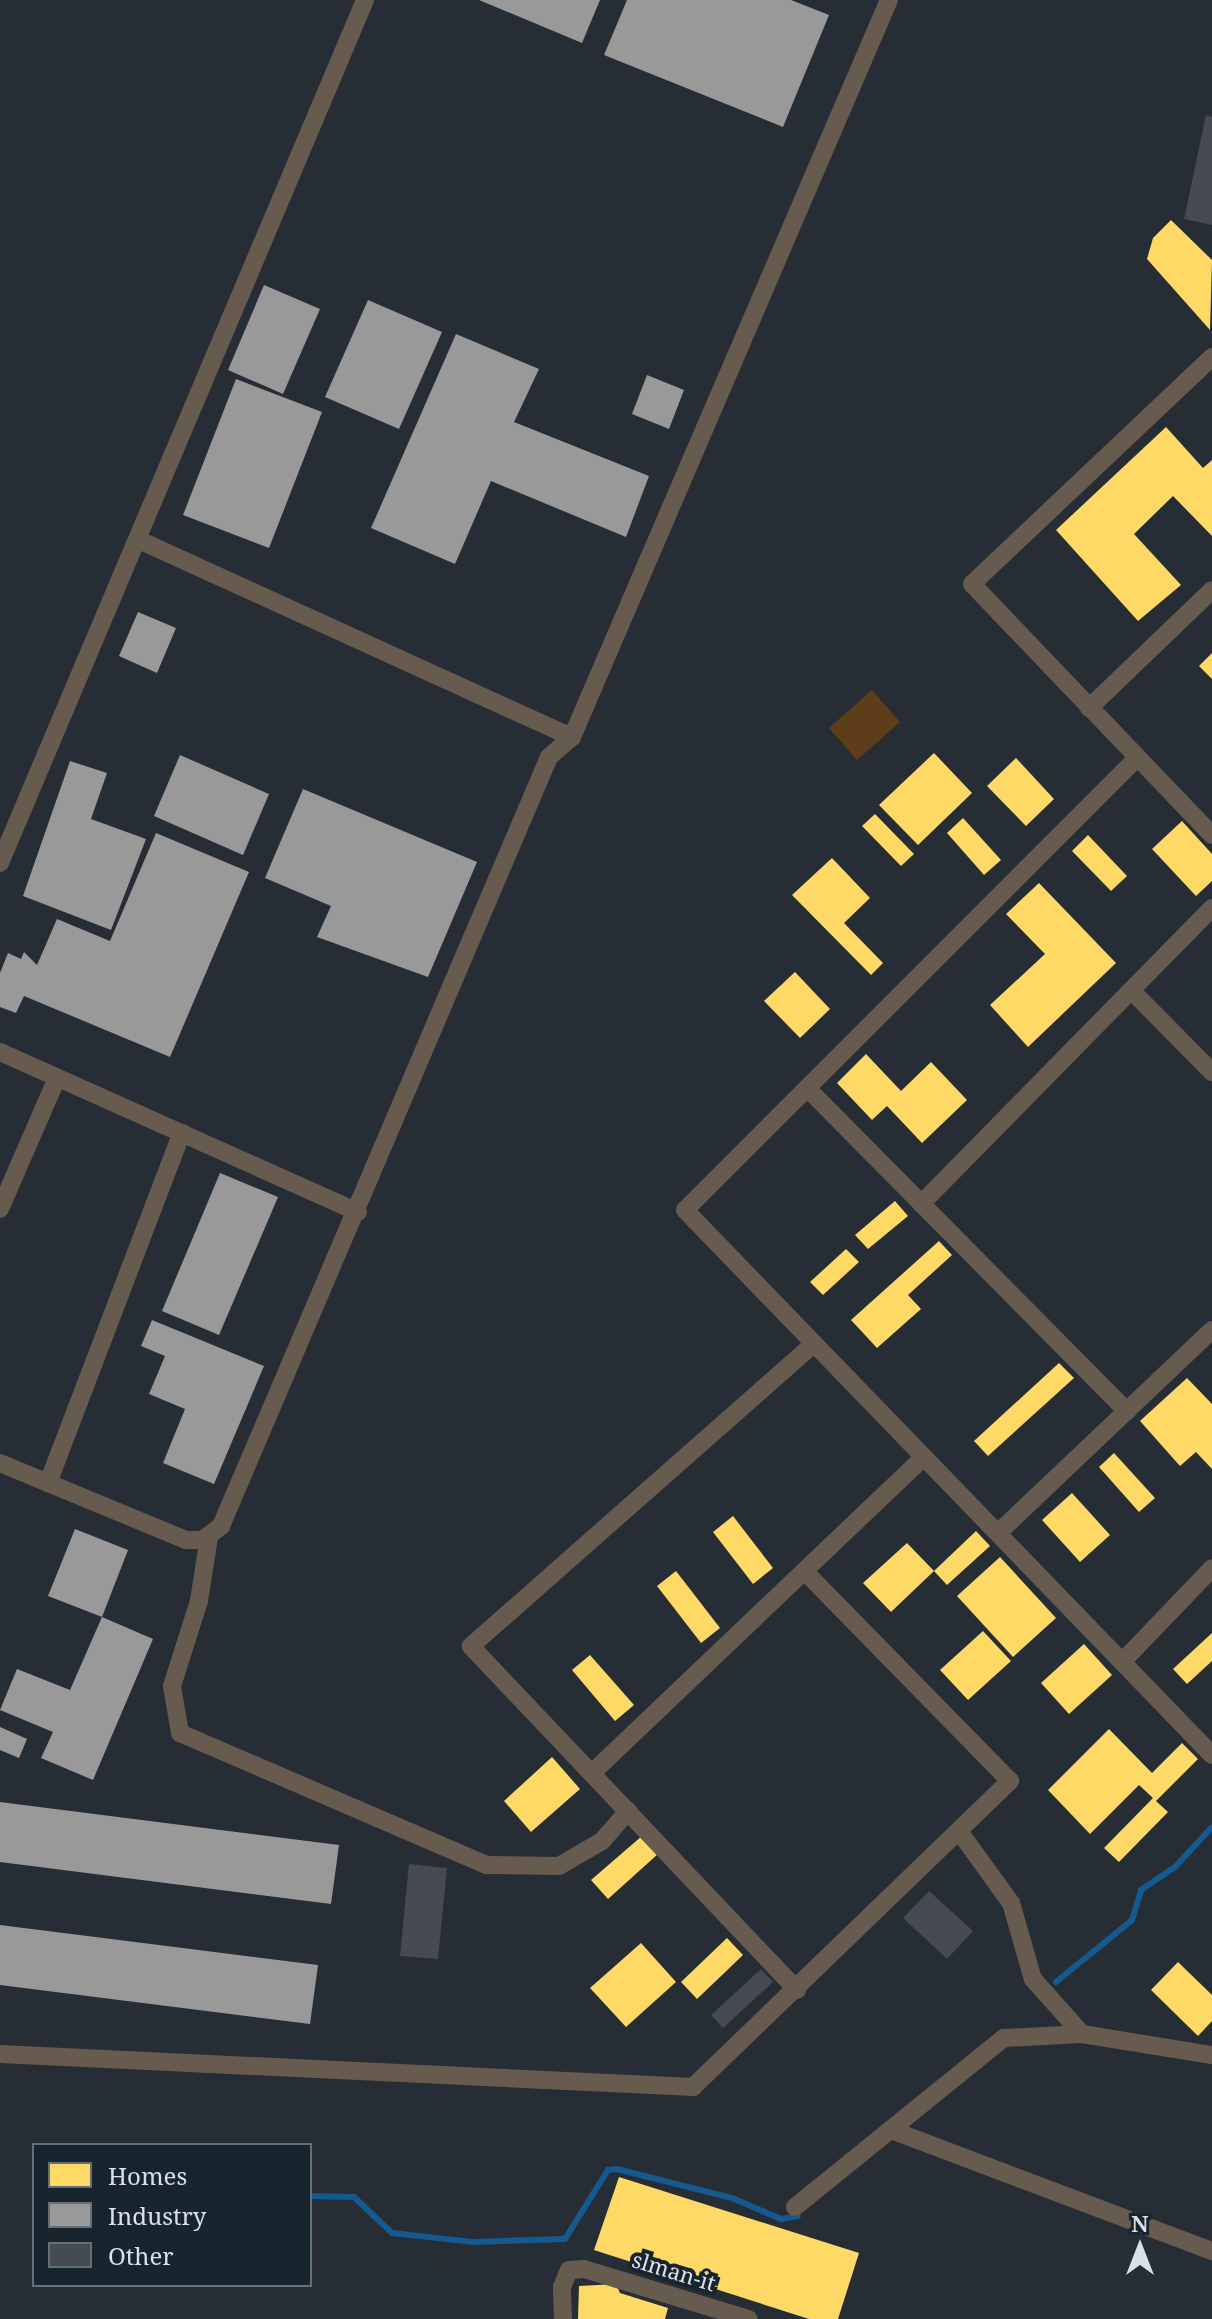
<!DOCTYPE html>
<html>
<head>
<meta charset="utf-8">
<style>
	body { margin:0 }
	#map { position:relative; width:1212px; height:2319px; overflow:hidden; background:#272d34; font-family:"Noto Serif",serif }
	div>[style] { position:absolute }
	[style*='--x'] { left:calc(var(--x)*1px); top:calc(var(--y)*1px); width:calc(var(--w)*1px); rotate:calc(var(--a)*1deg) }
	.green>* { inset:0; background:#5d3d1a }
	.homes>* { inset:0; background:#ffd966 }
	.industry>* { inset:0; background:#999 }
	.stream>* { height:6px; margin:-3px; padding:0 3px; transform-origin:3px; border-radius:3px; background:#145a91 }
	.building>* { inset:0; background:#454b51 }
	.minor>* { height:18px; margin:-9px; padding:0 9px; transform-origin:9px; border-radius:9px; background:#675b50 }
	span { translate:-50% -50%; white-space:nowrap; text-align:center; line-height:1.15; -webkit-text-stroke:8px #18242e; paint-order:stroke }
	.street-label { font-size:22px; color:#d9e0e7 }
	.legend { position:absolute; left:32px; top:2143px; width:280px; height:144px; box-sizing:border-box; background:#18242e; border:2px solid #656f78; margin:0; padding:10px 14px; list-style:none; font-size:24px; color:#d9e0e7 }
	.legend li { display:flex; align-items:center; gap:16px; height:40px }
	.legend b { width:40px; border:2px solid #656f78 }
	.north { position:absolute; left:1100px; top:2207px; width:80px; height:80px; -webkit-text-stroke:6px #18242e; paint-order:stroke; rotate:0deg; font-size:22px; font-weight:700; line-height:32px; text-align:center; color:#d9e0e7 }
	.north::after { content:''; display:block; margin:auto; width:28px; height:36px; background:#d9e0e7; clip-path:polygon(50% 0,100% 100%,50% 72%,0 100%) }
</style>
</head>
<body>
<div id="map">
	<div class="green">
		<div style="clip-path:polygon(872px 690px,900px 722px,857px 760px,829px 728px)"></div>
	</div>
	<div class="homes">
		<div style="clip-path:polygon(1171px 220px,1212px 260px,1210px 330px,1147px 259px,1153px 238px)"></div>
		<div style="clip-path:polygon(1166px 427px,1203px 468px,1212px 460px,1212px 536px,1173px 496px,1134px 534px,1181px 585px,1138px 621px,1056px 530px)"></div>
		<div style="clip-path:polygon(1212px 653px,1212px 679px,1199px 666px)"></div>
		<div style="clip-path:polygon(934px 753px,972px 793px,918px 845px,879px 805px)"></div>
		<div style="clip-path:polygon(1016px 758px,1054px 799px,1026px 826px,987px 786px)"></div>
		<div style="clip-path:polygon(875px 814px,914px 854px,901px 866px,862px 826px)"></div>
		<div style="clip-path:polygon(963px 818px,1001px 860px,984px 875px,947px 833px)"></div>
		<div style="clip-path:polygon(1182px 821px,1212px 854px,1212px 881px,1196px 896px,1152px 849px)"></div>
		<div style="clip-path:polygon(1088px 835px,1127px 876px,1111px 891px,1072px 851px)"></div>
		<div style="clip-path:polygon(832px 858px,870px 898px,844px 923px,883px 963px,871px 975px,792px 895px)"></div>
		<div style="clip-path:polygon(1039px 883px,1116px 963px,1028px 1047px,990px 1005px,1045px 954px,1006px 914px)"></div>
		<div style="clip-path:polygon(795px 972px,830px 1009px,800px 1038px,764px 1001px)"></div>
		<div style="clip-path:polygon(866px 1054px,901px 1091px,931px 1062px,967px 1100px,922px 1143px,887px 1106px,872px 1120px,837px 1083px)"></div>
		<div style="clip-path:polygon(895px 1201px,908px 1216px,868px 1249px,855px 1235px)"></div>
		<div style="clip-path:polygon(939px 1241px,952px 1255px,908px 1295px,921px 1309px,877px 1348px,851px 1320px)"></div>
		<div style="clip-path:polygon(846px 1249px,859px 1262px,823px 1295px,810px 1282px)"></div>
		<div style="clip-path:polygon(1059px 1363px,1074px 1378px,988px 1456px,974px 1441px)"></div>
		<div style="clip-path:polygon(1187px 1378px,1212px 1404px,1212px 1469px,1196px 1452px,1180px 1466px,1140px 1421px)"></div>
		<div style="clip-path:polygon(1114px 1453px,1155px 1498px,1139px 1512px,1099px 1467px)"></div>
		<div style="clip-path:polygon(1072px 1493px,1110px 1535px,1080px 1562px,1042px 1520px)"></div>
		<div style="clip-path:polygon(733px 1516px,773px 1568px,753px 1584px,713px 1532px)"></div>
		<div style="clip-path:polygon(976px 1531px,990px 1546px,947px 1585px,934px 1571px,891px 1612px,863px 1583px,907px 1543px,934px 1571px)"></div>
		<div style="clip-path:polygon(1000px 1557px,1056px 1618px,1013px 1657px,957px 1596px)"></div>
		<div style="clip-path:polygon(676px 1571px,720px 1628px,701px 1643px,657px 1586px)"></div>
		<div style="clip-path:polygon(983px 1631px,1011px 1661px,968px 1700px,940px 1670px)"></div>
		<div style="clip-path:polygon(1212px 1633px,1212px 1661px,1187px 1684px,1173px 1669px)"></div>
		<div style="clip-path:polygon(1084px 1644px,1112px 1675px,1069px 1714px,1041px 1683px)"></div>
		<div style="clip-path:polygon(590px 1655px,634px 1705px,615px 1721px,572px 1670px)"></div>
		<div style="clip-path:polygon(1109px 1729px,1152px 1773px,1182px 1743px,1198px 1759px,1156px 1801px,1168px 1812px,1119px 1862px,1104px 1848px,1153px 1798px,1139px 1785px,1090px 1834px,1048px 1790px)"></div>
		<div style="clip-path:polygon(552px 1757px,580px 1789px,531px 1832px,504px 1801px)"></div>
		<div style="clip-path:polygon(642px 1836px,658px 1854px,608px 1899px,591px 1880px)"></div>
		<div style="clip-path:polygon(727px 1938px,743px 1955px,697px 1999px,681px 1982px)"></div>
		<div style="clip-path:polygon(641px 1943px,676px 1982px,626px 2027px,590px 1988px)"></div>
		<div style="clip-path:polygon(1178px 1962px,1212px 1995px,1212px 2021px,1198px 2036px,1151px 1990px)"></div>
		<div style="clip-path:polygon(619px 2177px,859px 2253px,838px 2319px,809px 2319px,594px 2250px)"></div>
		<div style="clip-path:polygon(616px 2284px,620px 2293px,668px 2308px,665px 2319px,578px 2319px,579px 2286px)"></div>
	</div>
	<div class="industry">
		<div style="clip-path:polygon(479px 0,600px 0,582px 43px)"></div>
		<div style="clip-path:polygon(627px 0,791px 0,829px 15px,783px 127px,604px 55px)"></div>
		<div style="clip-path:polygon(264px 285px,320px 309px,283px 394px,228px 370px)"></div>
		<div style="clip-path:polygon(368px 300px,442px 332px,399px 429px,325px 397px)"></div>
		<div style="clip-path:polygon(456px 334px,539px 369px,514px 422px,649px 476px,626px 537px,491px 481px,455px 564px,371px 528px)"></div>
		<div style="clip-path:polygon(647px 375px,684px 390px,669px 429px,632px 414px)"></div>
		<div style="clip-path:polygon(236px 379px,322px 412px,269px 548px,183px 515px)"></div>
		<div style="clip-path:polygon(138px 612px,176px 628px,157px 673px,119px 656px)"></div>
		<div style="clip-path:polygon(180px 755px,269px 794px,243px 855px,154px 816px)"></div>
		<div style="clip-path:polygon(70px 761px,107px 773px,91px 819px,146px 839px,111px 930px,23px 896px)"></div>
		<div style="clip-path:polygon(303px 789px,477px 862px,428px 977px,317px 937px,331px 906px,265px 878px)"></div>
		<div style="clip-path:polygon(156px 833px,249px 872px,170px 1057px,24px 996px,16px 1013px,0 1007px,0 973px,8px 953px,21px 959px,24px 952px,37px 965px,57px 919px,110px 941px)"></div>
		<div style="clip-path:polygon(220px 1173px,278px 1197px,219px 1335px,162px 1311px)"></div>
		<div style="clip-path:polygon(152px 1320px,264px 1366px,214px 1484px,163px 1463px,185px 1409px,149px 1394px,165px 1356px,141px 1346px)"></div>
		<div style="clip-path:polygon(75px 1529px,128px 1550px,102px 1617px,48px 1596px)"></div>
		<div style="clip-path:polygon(102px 1617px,153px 1639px,93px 1780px,41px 1758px,53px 1732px,0 1710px,17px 1669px,70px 1690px)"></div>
		<div style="clip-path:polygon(0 1727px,27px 1739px,19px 1758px,0 1750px)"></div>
		<div style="clip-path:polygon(0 1802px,339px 1845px,331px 1904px,0 1862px)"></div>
		<div style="clip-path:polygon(0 1925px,318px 1965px,310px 2024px,0 1985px)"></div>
	</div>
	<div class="stream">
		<div style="--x:1056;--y:1982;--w:98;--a:-39.2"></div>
		<div style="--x:1132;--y:1920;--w:31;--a:-73"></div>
		<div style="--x:1141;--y:1890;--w:41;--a:-34.1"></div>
		<div style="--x:1175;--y:1867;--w:54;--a:-47.2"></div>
		<div style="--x:310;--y:2196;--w:44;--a:1.3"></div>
		<div style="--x:354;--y:2197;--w:52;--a:43.5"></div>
		<div style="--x:392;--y:2233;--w:81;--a:6.3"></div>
		<div style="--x:473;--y:2242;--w:92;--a:-1.9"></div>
		<div style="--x:565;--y:2239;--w:81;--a:-58.1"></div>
		<div style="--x:608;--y:2170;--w:9;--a:-6"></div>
		<div style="--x:617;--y:2169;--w:119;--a:14.2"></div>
		<div style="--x:732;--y:2198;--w:53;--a:23.2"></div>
		<div style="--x:781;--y:2219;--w:17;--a:-10"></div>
	</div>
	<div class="building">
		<div style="clip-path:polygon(1206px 115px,1212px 117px,1212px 225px,1184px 219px)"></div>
		<div style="clip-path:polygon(409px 1864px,447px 1868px,438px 1959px,400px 1956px)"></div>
		<div style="clip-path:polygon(929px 1891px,973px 1931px,947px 1959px,903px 1918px)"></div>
		<div style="clip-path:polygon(761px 1969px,773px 1982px,723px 2028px,711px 2015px)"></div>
	</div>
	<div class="minor">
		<div style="--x:1212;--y:357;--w:330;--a:136.6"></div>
		<div style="--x:972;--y:584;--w:347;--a:46.3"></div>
		<div style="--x:139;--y:540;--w:476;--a:24.5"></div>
		<div style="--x:1089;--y:708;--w:170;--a:-43.8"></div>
		<div style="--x:1137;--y:758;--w:639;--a:135"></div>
		<div style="--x:685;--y:1210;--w:758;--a:45.96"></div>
		<div style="--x:0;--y:863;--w:937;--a:-67.07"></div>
		<div style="--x:1132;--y:991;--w:114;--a:45.4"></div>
		<div style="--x:0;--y:1052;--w:392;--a:24.1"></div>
		<div style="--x:807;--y:1088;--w:455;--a:45.3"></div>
		<div style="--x:921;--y:1204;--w:415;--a:-45.5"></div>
		<div style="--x:0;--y:1209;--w:143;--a:-66.5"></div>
		<div style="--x:0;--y:1463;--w:201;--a:22.5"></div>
		<div style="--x:186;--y:1540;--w:16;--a:0"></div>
		<div style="--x:202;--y:1540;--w:24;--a:-36"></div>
		<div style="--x:221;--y:1526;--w:836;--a:-66.9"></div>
		<div style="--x:549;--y:757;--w:30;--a:-41"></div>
		<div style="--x:572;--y:737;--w:802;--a:-66.73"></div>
		<div style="--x:48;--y:1483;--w:375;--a:-69.1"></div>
		<div style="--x:998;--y:1533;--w:295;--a:-43.5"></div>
		<div style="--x:209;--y:1537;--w:65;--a:98.9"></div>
		<div style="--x:199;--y:1601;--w:89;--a:107.6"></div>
		<div style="--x:172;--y:1686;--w:48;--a:80.3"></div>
		<div style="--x:180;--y:1733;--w:334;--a:23.3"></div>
		<div style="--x:487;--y:1865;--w:72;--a:0.8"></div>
		<div style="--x:559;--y:1866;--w:50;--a:-30.2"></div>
		<div style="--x:602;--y:1841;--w:40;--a:-49"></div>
		<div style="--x:1122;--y:1662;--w:130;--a:-46.2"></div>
		<div style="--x:592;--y:1773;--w:458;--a:-43.6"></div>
		<div style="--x:959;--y:1831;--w:89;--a:54.2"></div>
		<div style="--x:1011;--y:1903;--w:79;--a:73.9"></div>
		<div style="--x:1033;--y:1979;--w:74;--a:48.3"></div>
		<div style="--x:797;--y:1990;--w:474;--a:-133.5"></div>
		<div style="--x:471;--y:1646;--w:457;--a:-41.4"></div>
		<div style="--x:0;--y:2054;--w:694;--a:2.73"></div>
		<div style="--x:693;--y:2087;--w:441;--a:-44"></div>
		<div style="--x:1010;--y:1781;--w:294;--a:-134.4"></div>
		<div style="--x:894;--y:2131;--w:340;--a:20.7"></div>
		<div style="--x:795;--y:2207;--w:269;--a:-39"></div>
		<div style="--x:1004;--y:2038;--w:78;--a:-2.9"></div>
		<div style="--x:1082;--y:2034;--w:132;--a:9.2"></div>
		<div style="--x:563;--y:2319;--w:32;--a:-92"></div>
		<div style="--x:562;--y:2287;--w:18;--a:-68"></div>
		<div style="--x:569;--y:2270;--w:15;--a:-4"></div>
		<div style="--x:584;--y:2269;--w:172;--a:16.9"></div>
	</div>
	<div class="street-label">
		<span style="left:674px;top:2271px;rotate:17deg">slman-it</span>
	</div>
	<ul class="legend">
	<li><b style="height:22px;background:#ffd966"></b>Homes</li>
	<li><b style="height:22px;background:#999"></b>Industry</li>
	<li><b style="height:22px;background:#454b51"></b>Other</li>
	</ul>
	<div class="north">N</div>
</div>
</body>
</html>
